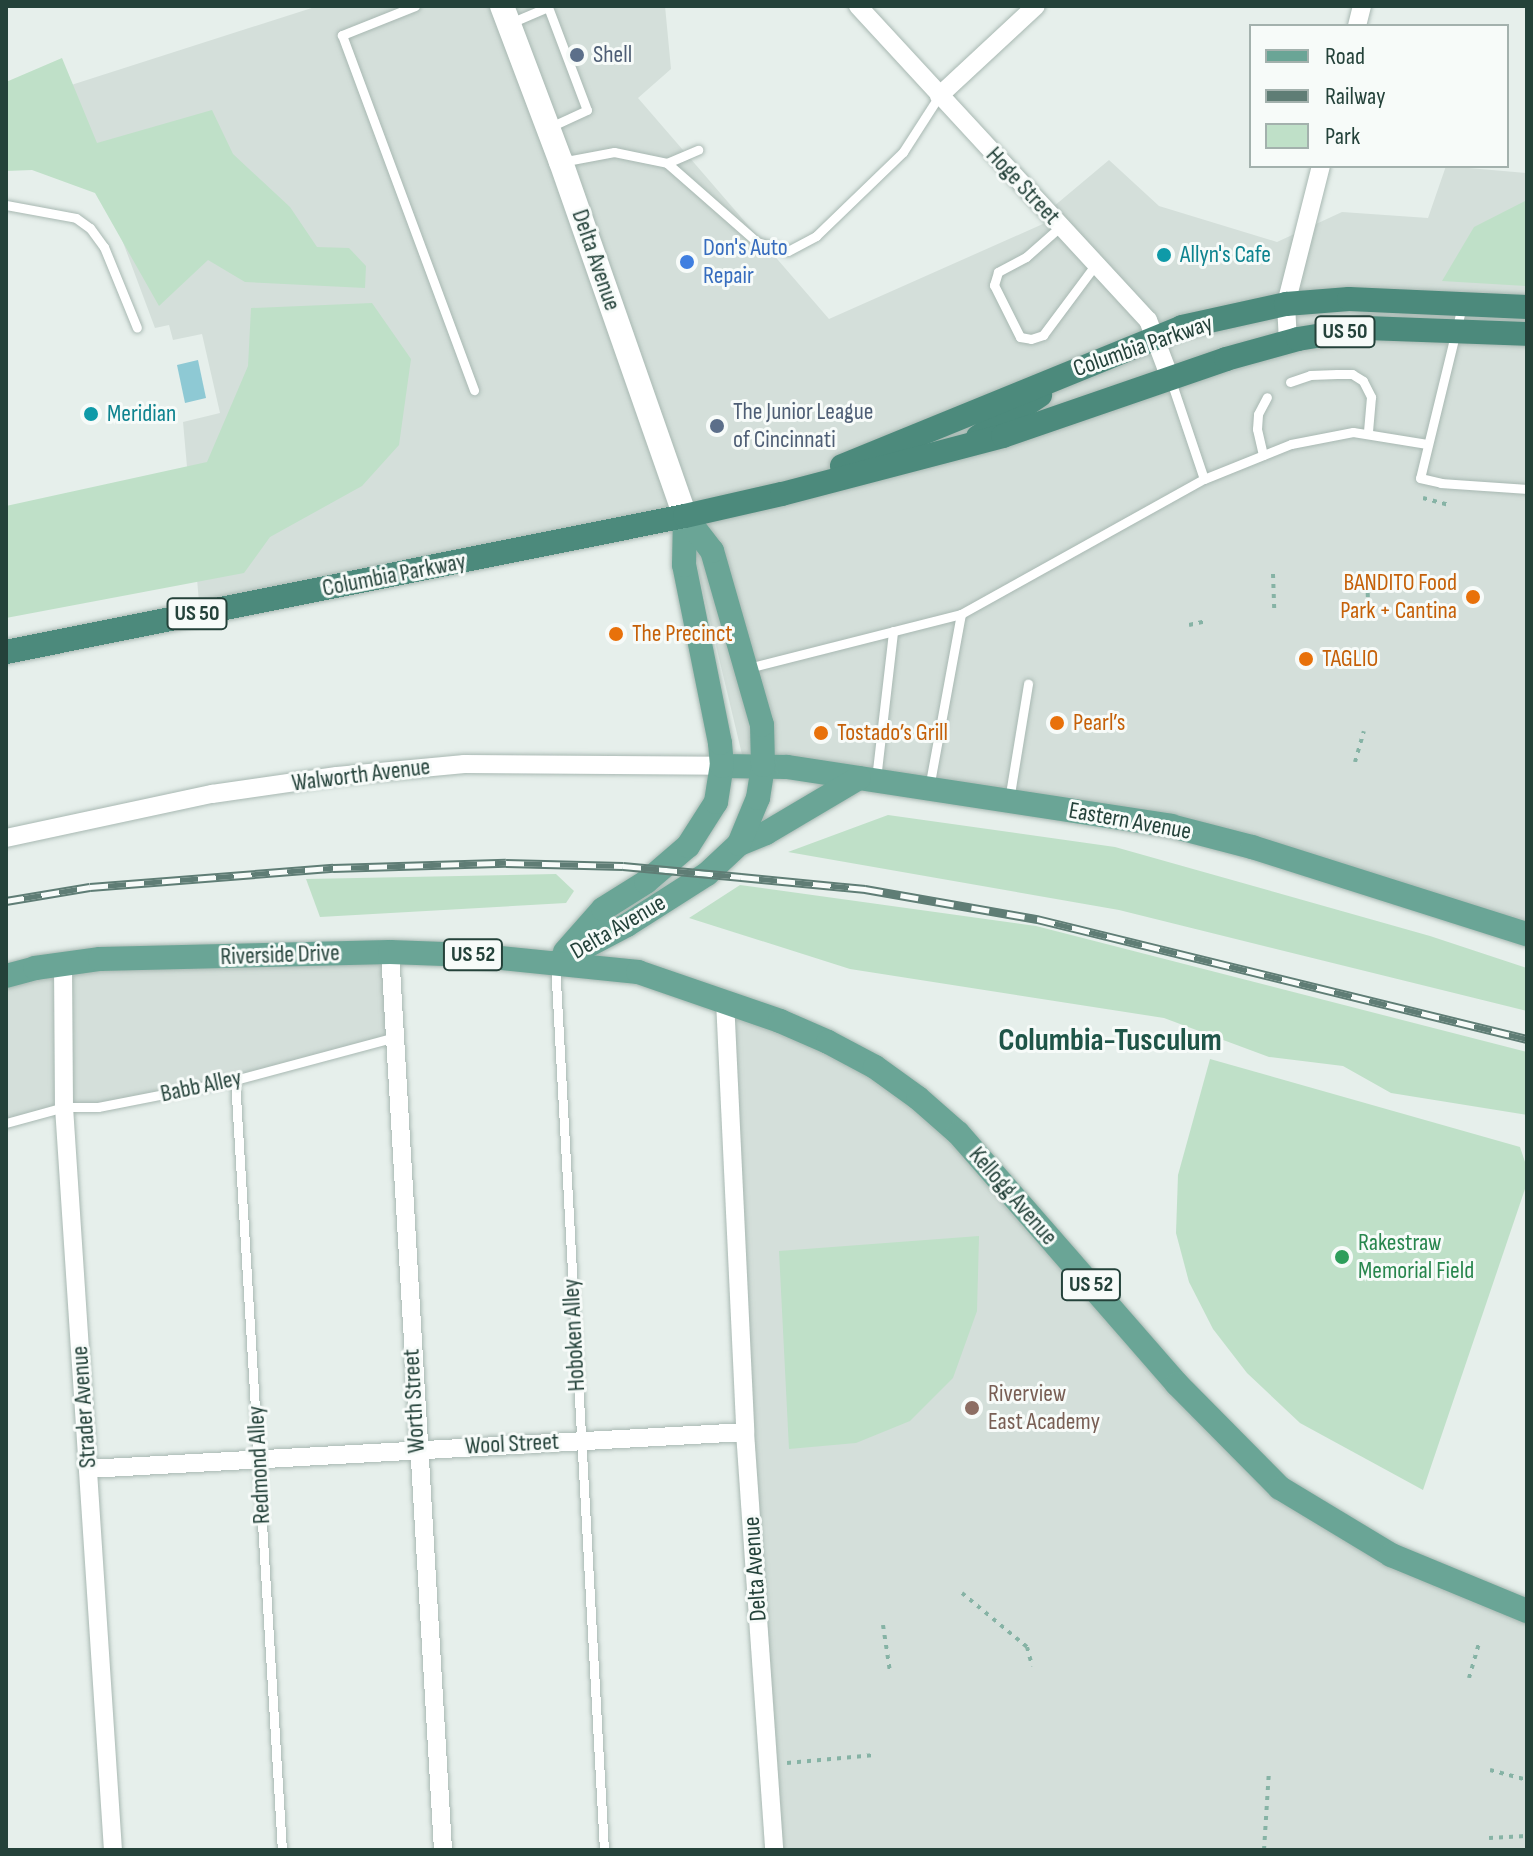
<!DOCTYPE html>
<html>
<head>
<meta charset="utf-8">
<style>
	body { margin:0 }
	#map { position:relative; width:1533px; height:1856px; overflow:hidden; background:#e6efeb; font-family:"Sofia Sans Condensed",sans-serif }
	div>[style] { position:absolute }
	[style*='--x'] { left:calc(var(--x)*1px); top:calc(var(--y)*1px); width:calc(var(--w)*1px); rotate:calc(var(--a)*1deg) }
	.built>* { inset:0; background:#d4dfda }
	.green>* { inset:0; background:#bfe0c8 }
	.water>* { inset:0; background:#8ec9d4 }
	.path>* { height:4px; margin-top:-2px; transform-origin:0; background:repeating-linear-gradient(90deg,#86b3a5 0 4px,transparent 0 10px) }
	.roads { filter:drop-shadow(0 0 2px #a8b8b2) drop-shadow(0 0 2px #a8b8b2) }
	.service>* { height:9px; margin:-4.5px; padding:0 4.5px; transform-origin:4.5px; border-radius:4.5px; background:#fff }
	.minor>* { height:18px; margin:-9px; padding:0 9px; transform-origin:9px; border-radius:9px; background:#fff }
	.secondary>* { height:24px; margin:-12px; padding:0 12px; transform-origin:12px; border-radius:12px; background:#fff }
	.primary>* { height:24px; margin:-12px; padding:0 12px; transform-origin:12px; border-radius:12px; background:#6aa596 }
	.trunk>* { height:24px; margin:-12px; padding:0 12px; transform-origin:12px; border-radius:12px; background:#4c8a7c }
	.rail>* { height:9px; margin-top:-4.5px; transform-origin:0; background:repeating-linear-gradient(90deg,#f7fbf9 0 18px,#5f7d75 0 36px); box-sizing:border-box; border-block:2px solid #5f7d75 }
	.dots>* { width:22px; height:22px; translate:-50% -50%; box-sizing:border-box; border:4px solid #f7fbf9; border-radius:50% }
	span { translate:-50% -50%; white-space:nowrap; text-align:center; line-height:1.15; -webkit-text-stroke:6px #f7fbf9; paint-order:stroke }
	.shield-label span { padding:2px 6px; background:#f7fbf9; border:2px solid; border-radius:6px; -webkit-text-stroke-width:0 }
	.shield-label { font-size:22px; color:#24423a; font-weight:700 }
	.service-label { font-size:24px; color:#4e5e75 }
	.left { translate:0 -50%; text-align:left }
	.street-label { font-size:24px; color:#24423a }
	.shop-label { font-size:24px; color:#366cbe }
	.culture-label { font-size:24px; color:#0d838f }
	.food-label { font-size:24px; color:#c56008 }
	.right { translate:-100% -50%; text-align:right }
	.leisure-label { font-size:24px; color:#27864d }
	.education-label { font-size:24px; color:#785e54 }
	.district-label { font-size:32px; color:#1f5548; font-weight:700 }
	.frame { position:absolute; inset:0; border:8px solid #24423a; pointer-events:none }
	.legend { position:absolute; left:1249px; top:24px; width:260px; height:144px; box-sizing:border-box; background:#f7fbf9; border:2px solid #a3b1ad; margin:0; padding:10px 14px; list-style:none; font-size:24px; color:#24423a }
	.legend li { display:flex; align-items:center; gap:16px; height:40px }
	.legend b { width:40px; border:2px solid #a3b1ad }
</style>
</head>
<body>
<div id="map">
	<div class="built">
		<div style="clip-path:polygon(318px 6px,665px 6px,671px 69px,638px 98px,829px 319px,1054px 219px,1047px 212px,1109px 160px,1159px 206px,1277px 242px,1342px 212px,1428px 218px,1446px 166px,1527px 173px,1527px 934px,1165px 825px,745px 767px,685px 516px,200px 613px,183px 422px,220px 413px,202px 334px,173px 340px,169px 325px,155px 328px,65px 87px)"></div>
		<div style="clip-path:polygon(390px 952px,395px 1037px,235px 1080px,99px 1107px,64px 1107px,6px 1123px,6px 976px)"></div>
		<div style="clip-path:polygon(725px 1000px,918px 1098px,1280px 1488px,1527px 1611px,1527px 1850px,774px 1850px)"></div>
	</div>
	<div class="green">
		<div style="clip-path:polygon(62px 58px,97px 143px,212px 110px,233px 154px,290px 207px,317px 247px,349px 248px,366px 266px,365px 288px,245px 282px,208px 260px,159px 306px,95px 193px,32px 170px,6px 171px,6px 82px)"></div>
		<div style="clip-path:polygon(1527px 200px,1527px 286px,1442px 281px,1474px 227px)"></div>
		<div style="clip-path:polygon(372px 303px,411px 359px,399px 445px,362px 486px,270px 537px,244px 573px,6px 618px,6px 506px,207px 462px,248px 366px,251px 308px)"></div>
		<div style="clip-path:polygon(888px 815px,1115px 847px,1430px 936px,1527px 968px,1527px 1011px,1119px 910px,788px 852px)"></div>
		<div style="clip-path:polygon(556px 874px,574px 891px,566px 903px,320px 917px,306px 879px)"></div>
		<div style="clip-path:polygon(740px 885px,1036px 926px,1527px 1052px,1527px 1115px,1391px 1093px,1343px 1066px,1269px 1057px,1164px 1018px,850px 969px,689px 918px)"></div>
		<div style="clip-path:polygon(1210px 1059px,1520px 1147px,1527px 1168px,1527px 1183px,1423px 1490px,1300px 1423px,1247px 1373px,1213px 1329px,1189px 1282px,1176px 1233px,1178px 1175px)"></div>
		<div style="clip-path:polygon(979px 1236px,977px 1311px,953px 1378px,910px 1421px,856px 1443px,789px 1449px,779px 1251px)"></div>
	</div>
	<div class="water">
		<div style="clip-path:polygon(198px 360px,206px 398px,185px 403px,177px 365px)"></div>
	</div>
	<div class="path">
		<div style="--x:1423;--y:498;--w:27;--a:15"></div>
		<div style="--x:1367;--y:573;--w:33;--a:88"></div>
		<div style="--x:1273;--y:574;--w:38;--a:88"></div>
		<div style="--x:1189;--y:625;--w:18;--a:-13"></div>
		<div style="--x:1355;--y:762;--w:32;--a:-74"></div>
		<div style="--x:962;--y:1593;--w:85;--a:39.7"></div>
		<div style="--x:1027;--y:1647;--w:20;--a:75"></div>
		<div style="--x:883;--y:1625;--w:48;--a:81.5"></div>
		<div style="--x:1469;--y:1678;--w:35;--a:-74"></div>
		<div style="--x:787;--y:1763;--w:88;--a:-5.2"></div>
		<div style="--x:1490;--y:1770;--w:38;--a:15"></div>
		<div style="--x:1489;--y:1838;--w:38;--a:-3"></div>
		<div style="--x:1264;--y:1850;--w:79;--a:-86.4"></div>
	</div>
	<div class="roads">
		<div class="service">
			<div style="--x:415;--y:6;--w:79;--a:158.3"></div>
			<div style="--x:342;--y:35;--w:379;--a:69.6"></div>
			<div style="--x:508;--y:24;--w:43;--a:-23"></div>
			<div style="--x:548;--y:7;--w:110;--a:69.3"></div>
			<div style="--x:587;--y:110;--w:43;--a:155.2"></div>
			<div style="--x:561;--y:162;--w:54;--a:-10.7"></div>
			<div style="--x:614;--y:152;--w:54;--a:11.7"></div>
			<div style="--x:667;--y:163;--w:34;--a:-23"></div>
			<div style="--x:667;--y:163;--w:120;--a:41.3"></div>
			<div style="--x:757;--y:242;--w:32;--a:16"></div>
			<div style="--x:788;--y:251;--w:32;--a:-28"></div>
			<div style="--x:816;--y:236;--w:121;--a:-44"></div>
			<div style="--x:903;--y:152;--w:67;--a:-57.3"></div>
			<div style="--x:6;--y:205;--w:71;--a:10.5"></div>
			<div style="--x:76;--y:218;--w:17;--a:36"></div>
			<div style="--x:90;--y:228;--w:24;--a:54"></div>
			<div style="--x:104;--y:247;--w:87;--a:67.8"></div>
			<div style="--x:1061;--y:226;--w:47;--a:138.5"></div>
			<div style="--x:1026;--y:257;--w:32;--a:152"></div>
			<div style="--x:998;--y:272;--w:14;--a:107"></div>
			<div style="--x:994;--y:285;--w:58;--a:63.4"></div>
			<div style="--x:1020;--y:337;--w:11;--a:10"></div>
			<div style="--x:1031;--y:339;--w:13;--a:-18"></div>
			<div style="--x:1043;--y:335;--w:89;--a:-53.3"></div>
			<div style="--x:1462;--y:306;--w:177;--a:103.7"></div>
			<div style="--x:1420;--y:478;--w:22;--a:13"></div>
			<div style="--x:1441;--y:483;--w:86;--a:4"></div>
			<div style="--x:1171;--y:381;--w:103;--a:71.4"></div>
			<div style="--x:1290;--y:382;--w:21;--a:-19"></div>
			<div style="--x:1310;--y:375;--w:27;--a:-2"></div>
			<div style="--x:1337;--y:374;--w:15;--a:0"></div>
			<div style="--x:1352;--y:374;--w:13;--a:32"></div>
			<div style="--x:1363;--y:381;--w:18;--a:63"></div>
			<div style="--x:1371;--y:397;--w:36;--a:95"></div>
			<div style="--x:1263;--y:455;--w:27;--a:-103"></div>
			<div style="--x:1257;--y:429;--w:15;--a:-86"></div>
			<div style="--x:1258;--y:414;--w:19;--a:-62"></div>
			<div style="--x:748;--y:668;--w:220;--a:-14.2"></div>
			<div style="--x:961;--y:614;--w:278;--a:-29.1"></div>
			<div style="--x:1204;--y:479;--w:94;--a:-21.9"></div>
			<div style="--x:1291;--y:444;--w:63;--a:-11"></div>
			<div style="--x:1353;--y:432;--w:75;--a:9.2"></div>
			<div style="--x:876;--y:779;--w:149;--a:-83.4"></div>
			<div style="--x:929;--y:788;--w:177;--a:-79.6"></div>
			<div style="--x:1009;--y:800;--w:118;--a:-80.7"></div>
			<div style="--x:555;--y:963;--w:888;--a:86.84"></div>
			<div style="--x:235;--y:1080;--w:771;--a:86.51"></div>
			<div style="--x:6;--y:1123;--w:60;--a:-15.4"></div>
			<div style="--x:64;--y:1107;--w:34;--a:0"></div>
			<div style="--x:98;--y:1107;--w:140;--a:-11.1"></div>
			<div style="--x:235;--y:1080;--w:166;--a:-15"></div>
		</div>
		<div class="minor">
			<div style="--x:858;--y:6;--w:427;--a:47.3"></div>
			<div style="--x:1148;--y:320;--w:62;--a:69.2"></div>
			<div style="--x:1357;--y:26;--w:21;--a:-76"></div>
			<div style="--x:939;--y:96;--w:132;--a:-42.9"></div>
			<div style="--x:1288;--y:342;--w:38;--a:-93"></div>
			<div style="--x:1286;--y:304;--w:142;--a:-75.8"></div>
			<div style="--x:6;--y:838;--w:211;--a:-12.1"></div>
			<div style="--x:212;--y:794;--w:126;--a:-8.2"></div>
			<div style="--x:337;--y:776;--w:128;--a:-5.4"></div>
			<div style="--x:464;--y:764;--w:258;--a:0.4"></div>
			<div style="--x:390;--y:952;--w:900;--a:86.62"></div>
			<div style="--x:63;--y:964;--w:143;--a:89.6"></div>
			<div style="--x:64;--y:1107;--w:745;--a:86.23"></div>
			<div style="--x:725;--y:1000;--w:432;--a:87.3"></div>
			<div style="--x:745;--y:1432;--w:419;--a:86"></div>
			<div style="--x:88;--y:1469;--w:658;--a:-3.22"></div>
		</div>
		<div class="secondary">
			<div style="--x:502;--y:6;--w:167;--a:69.3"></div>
			<div style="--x:561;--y:162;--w:375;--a:70.7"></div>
		</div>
		<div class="primary">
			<div style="--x:722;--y:766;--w:65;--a:0.9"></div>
			<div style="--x:787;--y:767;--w:389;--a:8.7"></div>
			<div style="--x:1171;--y:826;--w:84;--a:14.5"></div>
			<div style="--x:1252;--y:847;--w:288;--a:17.6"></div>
			<div style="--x:739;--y:844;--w:29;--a:-22"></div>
			<div style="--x:766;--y:833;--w:108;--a:-30.6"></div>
			<div style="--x:565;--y:952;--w:57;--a:-48.5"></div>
			<div style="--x:603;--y:909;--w:51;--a:-32.1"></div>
			<div style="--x:646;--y:882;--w:55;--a:-40.6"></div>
			<div style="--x:688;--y:846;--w:52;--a:-57.5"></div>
			<div style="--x:716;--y:802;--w:36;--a:-81"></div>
			<div style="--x:722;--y:766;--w:23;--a:-95"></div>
			<div style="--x:720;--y:743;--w:182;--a:-101.4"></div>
			<div style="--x:684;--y:565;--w:49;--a:-88.8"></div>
			<div style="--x:555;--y:963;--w:81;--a:-27.8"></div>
			<div style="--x:627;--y:925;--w:95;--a:-32.5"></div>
			<div style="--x:707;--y:874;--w:44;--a:-43.2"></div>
			<div style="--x:739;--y:844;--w:50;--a:-67.6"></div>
			<div style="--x:758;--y:798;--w:33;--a:-81"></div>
			<div style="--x:763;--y:765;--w:40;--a:-91.4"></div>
			<div style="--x:762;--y:725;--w:181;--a:-106"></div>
			<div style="--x:712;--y:551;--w:44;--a:-127.6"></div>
			<div style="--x:6;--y:976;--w:30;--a:-15"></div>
			<div style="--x:35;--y:968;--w:66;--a:-7.9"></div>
			<div style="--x:100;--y:959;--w:290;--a:-1.4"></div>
			<div style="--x:390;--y:952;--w:81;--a:2.1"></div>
			<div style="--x:471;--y:955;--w:168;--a:5.8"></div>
			<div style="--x:638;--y:972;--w:150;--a:19"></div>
			<div style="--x:780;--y:1021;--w:52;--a:23.6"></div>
			<div style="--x:828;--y:1042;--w:53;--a:28"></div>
			<div style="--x:875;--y:1067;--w:53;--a:35.8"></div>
			<div style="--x:918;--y:1098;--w:53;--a:41.2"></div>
			<div style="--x:958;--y:1133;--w:333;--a:48.9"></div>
			<div style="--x:1177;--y:1384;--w:146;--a:45.3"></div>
			<div style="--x:1280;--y:1488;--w:130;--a:31.1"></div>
			<div style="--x:1391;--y:1555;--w:147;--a:22.4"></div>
		</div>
		<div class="trunk">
			<div style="--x:978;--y:437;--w:75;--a:-34.1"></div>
			<div style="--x:842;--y:466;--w:367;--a:-22.2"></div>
			<div style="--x:1182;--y:327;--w:107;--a:-12.5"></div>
			<div style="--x:1286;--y:304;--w:63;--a:-4.5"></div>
			<div style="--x:1349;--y:299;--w:178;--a:2.6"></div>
			<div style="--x:6;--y:652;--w:692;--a:-11.33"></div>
			<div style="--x:685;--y:516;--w:99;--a:-12.8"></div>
			<div style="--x:782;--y:494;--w:228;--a:-14.7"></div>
			<div style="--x:1003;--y:436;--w:236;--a:-19"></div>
			<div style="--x:1226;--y:359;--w:75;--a:-15.5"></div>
			<div style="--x:1298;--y:339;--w:68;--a:-9.3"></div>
			<div style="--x:1365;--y:328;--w:162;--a:2.1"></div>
		</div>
	</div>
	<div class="rail">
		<div style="--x:6;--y:901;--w:85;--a:-9.5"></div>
		<div style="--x:90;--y:887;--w:244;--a:-4.5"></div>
		<div style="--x:333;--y:868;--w:173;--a:-1.7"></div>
		<div style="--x:506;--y:863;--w:117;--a:1.5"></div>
		<div style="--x:623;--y:866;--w:119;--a:5.3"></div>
		<div style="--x:741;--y:877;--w:125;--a:5.5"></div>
		<div style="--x:865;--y:889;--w:175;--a:9.9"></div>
		<div style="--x:1037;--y:919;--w:504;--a:13.76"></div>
	</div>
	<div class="dots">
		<div style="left:577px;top:55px;background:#5c6f8a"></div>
		<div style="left:1164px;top:255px;background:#0f9aa8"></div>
		<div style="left:687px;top:262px;background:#3f7fe0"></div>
		<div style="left:91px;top:414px;background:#0f9aa8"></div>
		<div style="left:717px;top:426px;background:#5c6f8a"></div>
		<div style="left:1473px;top:597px;background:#e8710a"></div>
		<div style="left:616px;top:634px;background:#e8710a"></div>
		<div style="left:1306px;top:659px;background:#e8710a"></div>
		<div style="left:1057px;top:723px;background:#e8710a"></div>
		<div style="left:821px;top:733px;background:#e8710a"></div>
		<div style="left:1342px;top:1257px;background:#2e9e5b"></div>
		<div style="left:972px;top:1408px;background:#8d6e63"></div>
	</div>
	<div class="shield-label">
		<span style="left:1345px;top:332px">US 50</span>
		<span style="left:197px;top:614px">US 50</span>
		<span style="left:473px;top:955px">US 52</span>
		<span style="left:1091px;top:1285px">US 52</span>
	</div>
	<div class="service-label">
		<span class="left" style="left:593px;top:55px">Shell</span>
		<span class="left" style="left:733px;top:426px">The Junior League<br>of Cincinnati</span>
	</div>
	<div class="street-label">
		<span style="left:1023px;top:186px;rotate:47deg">Hoge Street</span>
		<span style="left:596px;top:260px;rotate:71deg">Delta Avenue</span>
		<span style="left:1143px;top:346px;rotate:-19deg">Columbia Parkway</span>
		<span style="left:394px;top:575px;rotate:-11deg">Columbia Parkway</span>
		<span style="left:361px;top:775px;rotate:-7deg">Walworth Avenue</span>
		<span style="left:1130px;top:821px;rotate:10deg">Eastern Avenue</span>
		<span style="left:618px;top:927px;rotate:-30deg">Delta Avenue</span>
		<span style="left:280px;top:955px;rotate:-2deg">Riverside Drive</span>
		<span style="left:201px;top:1086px;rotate:-12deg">Babb Alley</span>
		<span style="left:1013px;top:1196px;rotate:49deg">Kellogg Avenue</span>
		<span style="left:574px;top:1335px;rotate:-93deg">Hoboken Alley</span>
		<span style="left:414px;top:1401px;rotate:-93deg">Worth Street</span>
		<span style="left:84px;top:1407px;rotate:-94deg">Strader Avenue</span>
		<span style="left:512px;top:1444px;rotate:-3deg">Wool Street</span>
		<span style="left:259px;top:1465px;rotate:-93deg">Redmond Alley</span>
		<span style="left:755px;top:1569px;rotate:-94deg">Delta Avenue</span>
	</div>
	<div class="shop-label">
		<span class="left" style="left:703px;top:262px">Don's Auto<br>Repair</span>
	</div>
	<div class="culture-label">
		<span class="left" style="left:1180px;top:255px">Allyn's Cafe</span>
		<span class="left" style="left:107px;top:414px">Meridian</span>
	</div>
	<div class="food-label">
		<span class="right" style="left:1457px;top:597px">BANDITO Food<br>Park + Cantina</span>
		<span class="left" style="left:632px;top:634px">The Precinct</span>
		<span class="left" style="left:1322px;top:659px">TAGLIO</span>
		<span class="left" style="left:1073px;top:723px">Pearl’s</span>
		<span class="left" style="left:837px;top:733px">Tostado’s Grill</span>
	</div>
	<div class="leisure-label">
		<span class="left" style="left:1358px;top:1257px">Rakestraw<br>Memorial Field</span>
	</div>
	<div class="education-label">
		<span class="left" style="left:988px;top:1408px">Riverview<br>East Academy</span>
	</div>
	<div class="district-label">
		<span style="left:1110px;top:1041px">Columbia-Tusculum</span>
	</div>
	<div class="frame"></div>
	<ul class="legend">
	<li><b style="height:10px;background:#6aa596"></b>Road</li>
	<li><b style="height:10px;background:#5f7d75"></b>Railway</li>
	<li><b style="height:22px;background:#bfe0c8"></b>Park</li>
	</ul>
</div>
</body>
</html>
